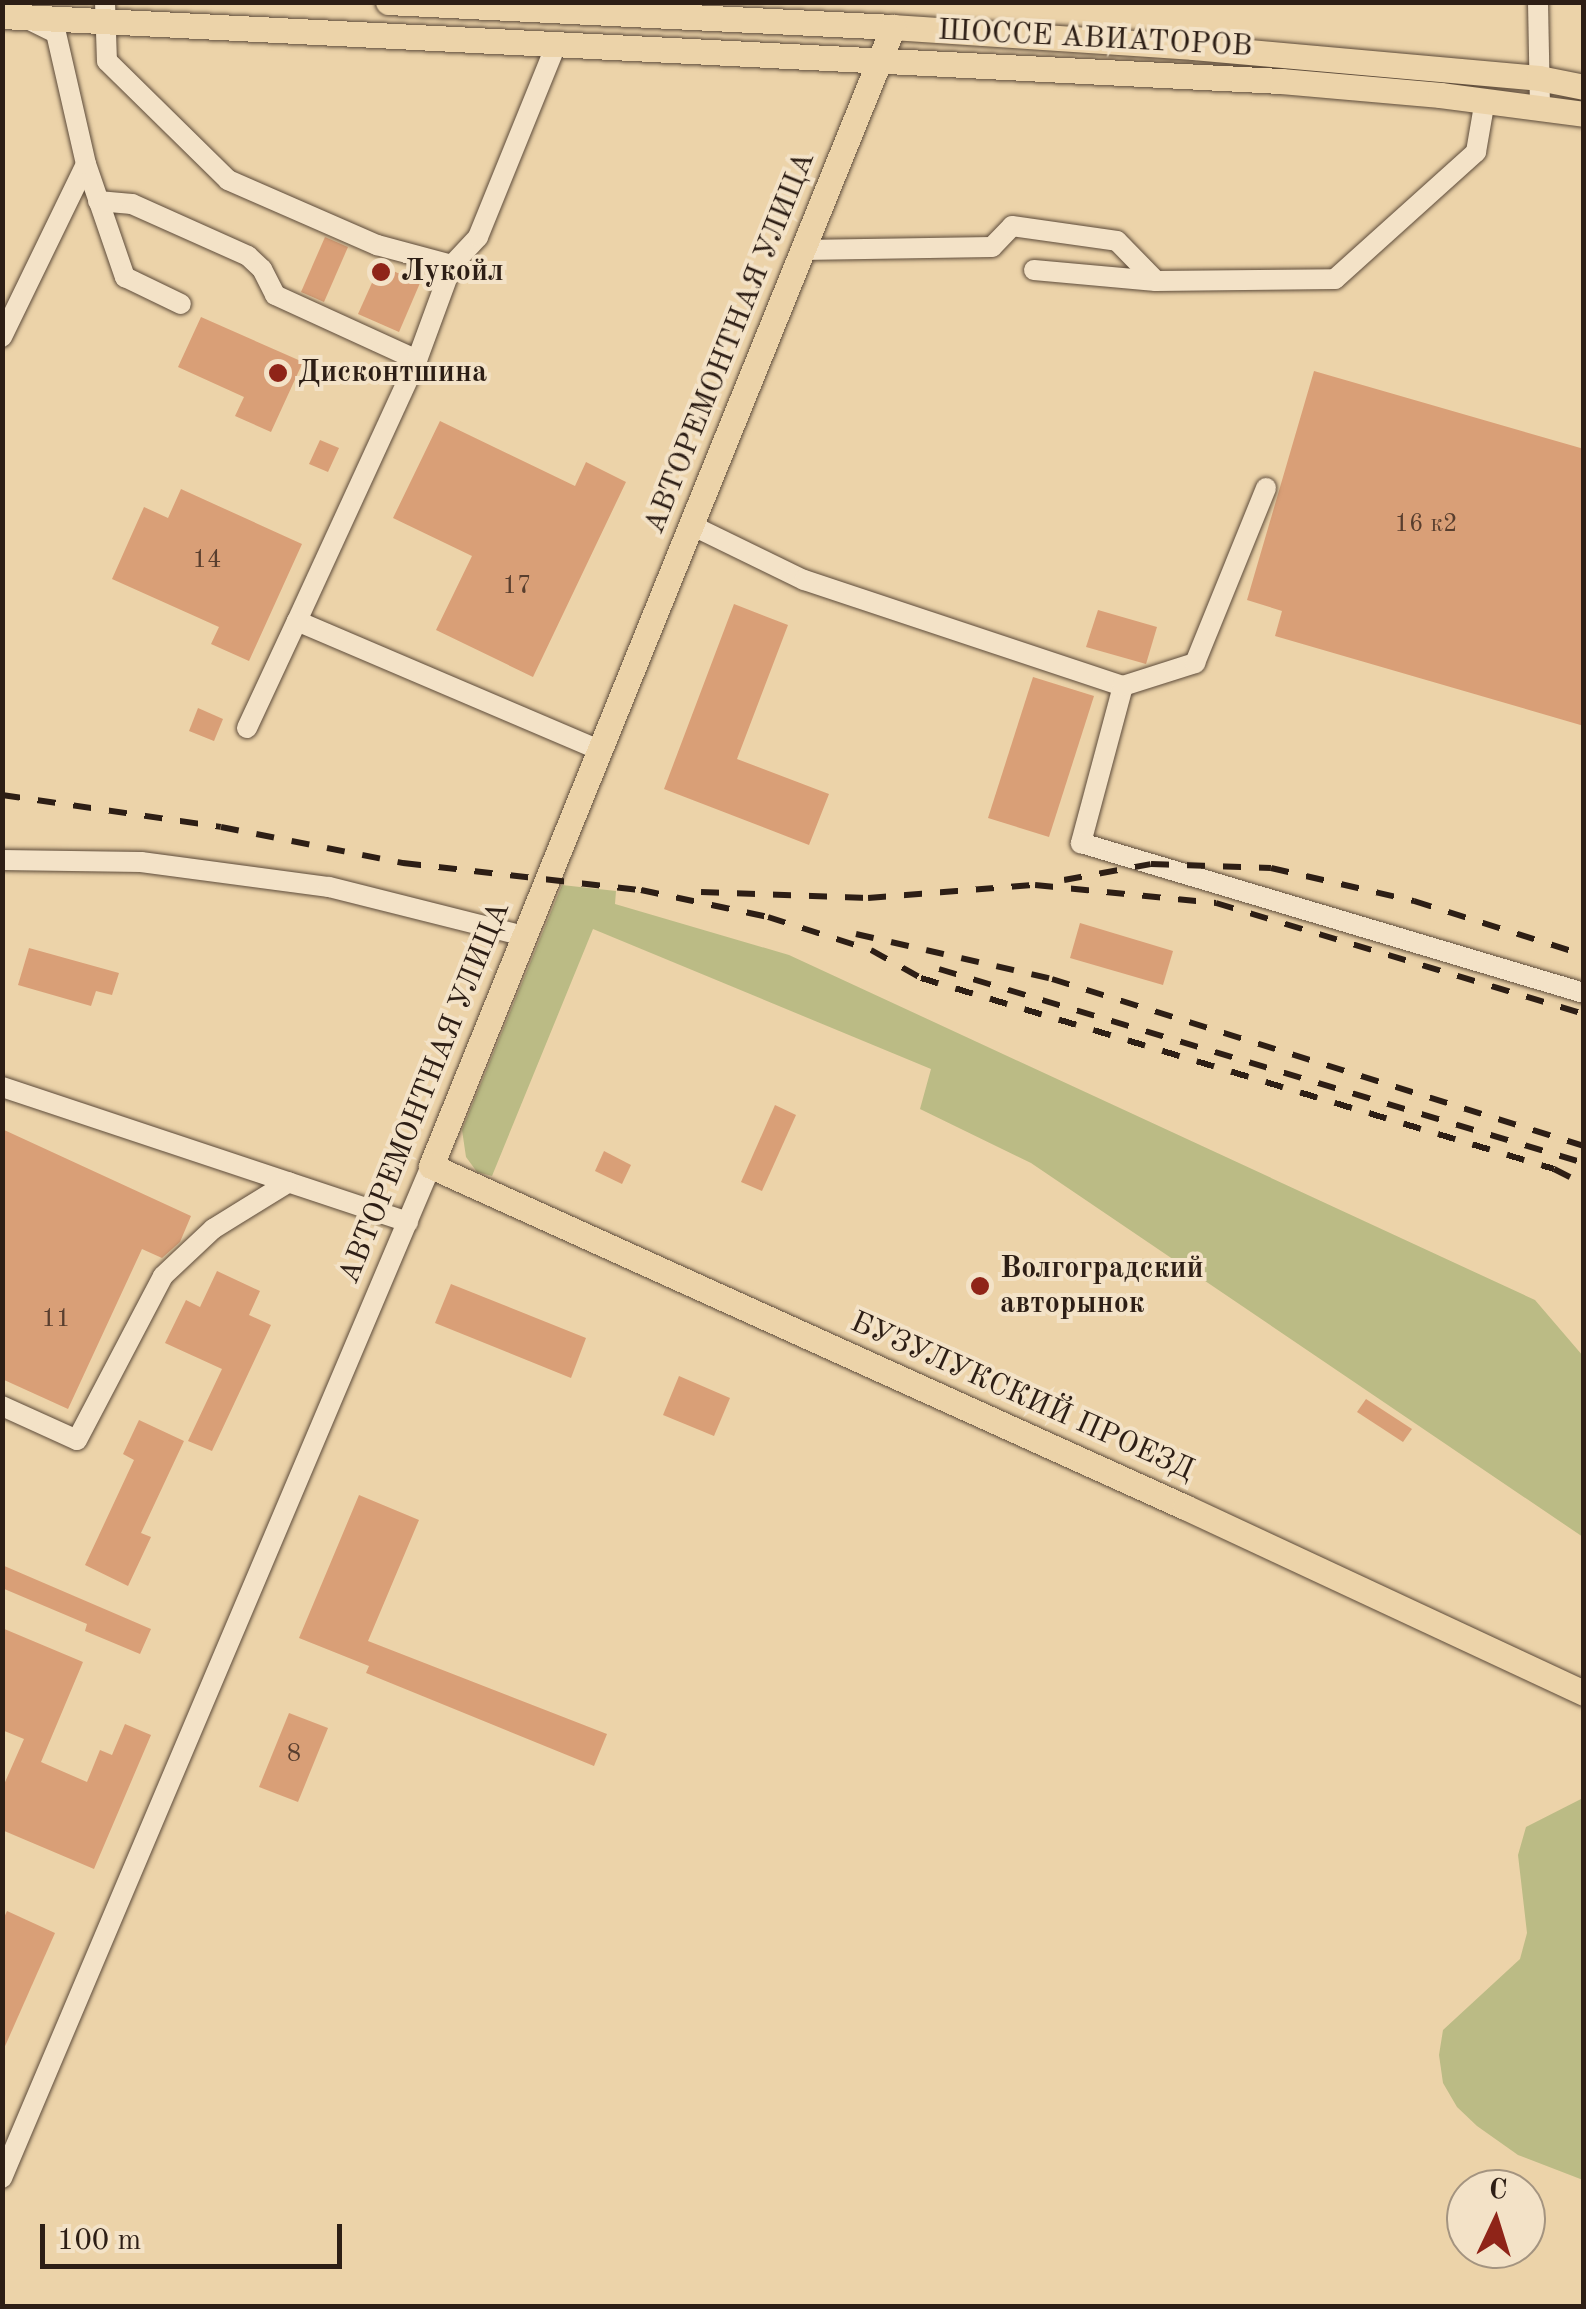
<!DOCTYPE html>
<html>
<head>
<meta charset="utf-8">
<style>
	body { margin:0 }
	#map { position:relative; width:1586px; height:2309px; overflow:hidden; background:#ecd3a9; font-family:"Old Standard TT",serif }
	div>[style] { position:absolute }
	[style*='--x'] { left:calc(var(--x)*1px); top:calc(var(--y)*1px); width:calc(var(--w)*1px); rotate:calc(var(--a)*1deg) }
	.green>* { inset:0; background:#bbbb85 }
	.building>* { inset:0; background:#d99f77 }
	.roads { filter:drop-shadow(0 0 2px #5d4b3a) drop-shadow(0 0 2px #5d4b3a) }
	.minor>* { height:20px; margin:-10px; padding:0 10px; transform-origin:10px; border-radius:10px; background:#f3e2c7 }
	.major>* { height:25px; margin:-12.5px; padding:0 12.5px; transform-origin:12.5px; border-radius:12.5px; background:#ecd3a9 }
	.rail>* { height:6px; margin-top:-3px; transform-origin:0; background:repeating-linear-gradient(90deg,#2d1e15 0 18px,transparent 0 36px) }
	.dots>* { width:28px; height:28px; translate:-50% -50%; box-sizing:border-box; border:5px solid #f3e2c7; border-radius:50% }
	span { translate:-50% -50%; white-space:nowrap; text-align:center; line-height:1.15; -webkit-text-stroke:8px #f3e2c7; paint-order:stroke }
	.number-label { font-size:25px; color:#583e2e }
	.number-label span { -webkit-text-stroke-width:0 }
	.street-label { font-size:30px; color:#2d1e15 }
	.poi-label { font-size:30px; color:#2d1e15; font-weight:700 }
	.left { translate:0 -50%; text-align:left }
	.frame { position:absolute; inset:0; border:5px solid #2d1e15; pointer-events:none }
	.north { position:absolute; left:1446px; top:2169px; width:100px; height:100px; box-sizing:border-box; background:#f3e2c7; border:2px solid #a49480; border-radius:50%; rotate:4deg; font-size:28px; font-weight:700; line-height:40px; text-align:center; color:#2d1e15 }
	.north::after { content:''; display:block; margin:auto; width:35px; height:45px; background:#8f2418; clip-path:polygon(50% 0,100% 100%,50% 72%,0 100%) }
	.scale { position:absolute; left:40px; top:2224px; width:302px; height:45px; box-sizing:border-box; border:5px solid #2d1e15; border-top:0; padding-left:12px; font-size:30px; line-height:35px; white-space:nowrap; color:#2d1e15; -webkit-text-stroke:8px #f3e2c7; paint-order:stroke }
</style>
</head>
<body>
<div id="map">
	<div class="green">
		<div style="clip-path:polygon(562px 885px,616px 891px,615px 904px,789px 955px,1535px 1300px,1583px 1356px,1583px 1537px,1031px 1163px,920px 1109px,931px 1069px,593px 929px,492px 1176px,477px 1172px,466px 1157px,462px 1130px)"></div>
		<div style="clip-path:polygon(1583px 1798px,1584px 1798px,1583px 2180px,1518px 2155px,1477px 2126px,1457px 2107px,1443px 2083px,1439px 2055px,1443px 2030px,1520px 1959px,1527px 1933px,1518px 1855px,1526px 1827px)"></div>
	</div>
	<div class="building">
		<div style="clip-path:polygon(325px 237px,348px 247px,324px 302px,301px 292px)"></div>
		<div style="clip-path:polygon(380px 265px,420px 283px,399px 332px,358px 314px)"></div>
		<div style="clip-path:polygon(201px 317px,303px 362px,271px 432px,235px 416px,244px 397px,178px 367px)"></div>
		<div style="clip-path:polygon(1314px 371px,1584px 449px,1584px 726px,1275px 636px,1282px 611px,1247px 600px)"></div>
		<div style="clip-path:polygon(440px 421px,575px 486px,586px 462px,626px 482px,533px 677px,436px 630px,472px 556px,393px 518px)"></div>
		<div style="clip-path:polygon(320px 440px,339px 448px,328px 472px,309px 464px)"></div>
		<div style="clip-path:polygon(181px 489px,302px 544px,249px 661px,211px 644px,219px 627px,112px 579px,144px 507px,168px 518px)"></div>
		<div style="clip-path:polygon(734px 604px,788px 625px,737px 759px,829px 794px,809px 845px,664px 789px)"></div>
		<div style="clip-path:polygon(1098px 610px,1157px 627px,1146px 664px,1086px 647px)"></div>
		<div style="clip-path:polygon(1033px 677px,1094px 696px,1049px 837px,988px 818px)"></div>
		<div style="clip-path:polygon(198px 708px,223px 719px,214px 741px,189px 731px)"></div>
		<div style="clip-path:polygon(1080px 923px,1173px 951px,1163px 985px,1070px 958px)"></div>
		<div style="clip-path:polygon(29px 948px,119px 973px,112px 995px,96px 991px,91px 1006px,18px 985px)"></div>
		<div style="clip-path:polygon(775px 1105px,796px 1115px,762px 1191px,741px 1182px)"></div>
		<div style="clip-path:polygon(2px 1129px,191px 1216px,180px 1242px,162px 1258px,142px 1249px,68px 1409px,2px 1379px)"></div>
		<div style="clip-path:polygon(604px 1151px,631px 1165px,622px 1184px,595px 1171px)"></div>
		<div style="clip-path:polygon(217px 1271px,260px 1291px,249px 1315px,271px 1325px,212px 1451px,188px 1441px,222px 1369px,165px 1343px,186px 1300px,200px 1307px)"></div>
		<div style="clip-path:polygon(451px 1284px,586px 1338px,571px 1378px,435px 1323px)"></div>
		<div style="clip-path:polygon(679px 1376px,730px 1398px,714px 1436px,663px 1415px)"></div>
		<div style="clip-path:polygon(1366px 1399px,1412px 1429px,1403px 1442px,1357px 1412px)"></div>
		<div style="clip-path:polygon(139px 1420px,184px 1441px,141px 1533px,151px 1537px,128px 1586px,85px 1565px,134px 1460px,123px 1454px)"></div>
		<div style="clip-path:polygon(359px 1495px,419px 1520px,368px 1641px,607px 1734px,594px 1766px,366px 1673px,369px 1666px,299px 1638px)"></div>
		<div style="clip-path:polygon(2px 1565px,151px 1629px,140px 1654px,85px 1631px,87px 1624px,2px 1588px)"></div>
		<div style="clip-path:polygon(2px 1628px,83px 1662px,41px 1762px,87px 1782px,100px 1750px,112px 1755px,125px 1724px,151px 1735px,94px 1869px,2px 1830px,2px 1789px,24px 1739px,2px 1730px)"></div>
		<div style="clip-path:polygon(289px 1713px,328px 1728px,298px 1802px,259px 1787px)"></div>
		<div style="clip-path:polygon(7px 1911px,55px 1933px,2px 2053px,2px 1922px)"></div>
	</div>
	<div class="roads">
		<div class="minor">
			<div style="--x:105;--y:2;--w:59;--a:88.1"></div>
			<div style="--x:107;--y:61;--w:170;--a:44.5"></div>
			<div style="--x:228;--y:180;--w:163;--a:23.6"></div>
			<div style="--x:377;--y:245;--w:78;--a:14.9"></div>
			<div style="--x:452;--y:265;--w:38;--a:-47"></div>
			<div style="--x:478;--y:237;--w:207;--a:-67.9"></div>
			<div style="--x:1538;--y:2;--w:105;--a:88.9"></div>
			<div style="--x:86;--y:164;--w:120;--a:71"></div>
			<div style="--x:125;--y:277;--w:62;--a:25.7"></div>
			<div style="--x:98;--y:201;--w:34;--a:5"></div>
			<div style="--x:132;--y:204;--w:127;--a:24.1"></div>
			<div style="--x:248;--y:256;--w:19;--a:43"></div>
			<div style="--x:262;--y:269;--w:29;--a:63"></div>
			<div style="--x:275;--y:295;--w:156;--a:24.6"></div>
			<div style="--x:802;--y:250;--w:190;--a:-0.9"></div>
			<div style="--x:992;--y:247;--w:29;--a:-46"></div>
			<div style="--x:1012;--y:226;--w:106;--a:8.1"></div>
			<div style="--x:1117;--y:241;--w:56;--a:45.7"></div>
			<div style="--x:1156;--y:281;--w:179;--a:-0.6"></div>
			<div style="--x:1335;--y:279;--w:190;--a:-42"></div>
			<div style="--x:1476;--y:152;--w:53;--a:-80.2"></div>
			<div style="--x:452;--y:265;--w:101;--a:110.2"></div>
			<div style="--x:417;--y:360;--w:287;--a:114.7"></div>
			<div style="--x:297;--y:621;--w:329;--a:23.1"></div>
			<div style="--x:1034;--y:270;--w:122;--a:5.2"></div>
			<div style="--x:2;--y:337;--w:192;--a:-64.1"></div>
			<div style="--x:86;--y:164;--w:134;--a:-102.9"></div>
			<div style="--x:56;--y:33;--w:30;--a:-154"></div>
			<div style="--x:691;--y:525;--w:126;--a:26"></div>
			<div style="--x:804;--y:580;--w:336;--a:18.4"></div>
			<div style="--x:1123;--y:686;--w:163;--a:105"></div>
			<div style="--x:1081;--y:843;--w:525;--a:16.61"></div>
			<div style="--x:1123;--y:686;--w:76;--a:-17.7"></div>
			<div style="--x:1195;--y:663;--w:189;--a:-67.9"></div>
			<div style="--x:247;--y:728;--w:118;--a:-65"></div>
			<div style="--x:2;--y:860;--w:139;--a:0.8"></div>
			<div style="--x:141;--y:862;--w:190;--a:7.6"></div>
			<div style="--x:329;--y:887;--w:201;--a:14.1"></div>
			<div style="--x:2;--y:1087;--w:428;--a:18.4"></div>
			<div style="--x:2;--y:1406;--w:82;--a:24.4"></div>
			<div style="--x:77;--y:1440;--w:185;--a:-62.3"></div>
			<div style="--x:163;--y:1276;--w:69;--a:-43.2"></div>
			<div style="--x:213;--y:1229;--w:89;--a:-31.7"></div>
			<div style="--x:2;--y:2178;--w:1099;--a:-67.03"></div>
		</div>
		<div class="major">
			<div style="--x:388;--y:2;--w:506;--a:2.83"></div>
			<div style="--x:893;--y:27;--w:301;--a:3.8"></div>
			<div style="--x:1193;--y:47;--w:347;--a:5.1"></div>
			<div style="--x:1539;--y:78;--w:46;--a:11.3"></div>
			<div style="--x:2;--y:16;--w:1281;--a:2.91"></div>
			<div style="--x:1281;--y:81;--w:160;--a:5"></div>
			<div style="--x:1440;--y:95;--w:145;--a:7.5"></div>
			<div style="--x:893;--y:27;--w:1229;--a:112.08"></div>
			<div style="--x:431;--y:1166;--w:828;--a:24.34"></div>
			<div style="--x:1185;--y:1507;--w:440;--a:25"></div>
		</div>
	</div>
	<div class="rail">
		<div style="--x:2;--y:795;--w:221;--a:8.3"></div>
		<div style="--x:221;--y:827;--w:186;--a:11.2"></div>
		<div style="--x:403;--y:863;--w:240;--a:6.5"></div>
		<div style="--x:641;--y:890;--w:130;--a:12"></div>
		<div style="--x:768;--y:917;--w:108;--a:17.8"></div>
		<div style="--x:871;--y:950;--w:57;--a:29.2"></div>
		<div style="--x:921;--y:978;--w:661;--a:16.79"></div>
		<div style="--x:1554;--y:1169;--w:34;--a:27"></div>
		<div style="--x:1064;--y:880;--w:88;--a:-10.4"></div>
		<div style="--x:1151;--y:864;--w:120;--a:1.9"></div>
		<div style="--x:1271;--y:868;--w:147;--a:13"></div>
		<div style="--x:1414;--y:901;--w:178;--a:17.6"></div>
		<div style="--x:701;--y:892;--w:167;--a:2.1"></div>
		<div style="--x:868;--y:898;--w:168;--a:-4.5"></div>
		<div style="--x:1035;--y:885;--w:182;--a:5.7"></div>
		<div style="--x:1216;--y:903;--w:384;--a:16.8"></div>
		<div style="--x:856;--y:934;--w:201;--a:12.9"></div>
		<div style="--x:1052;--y:979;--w:558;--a:17.43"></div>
		<div style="--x:939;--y:969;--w:674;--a:16.74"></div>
	</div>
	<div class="dots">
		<div style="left:381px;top:272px;background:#8f2418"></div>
		<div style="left:278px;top:373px;background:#8f2418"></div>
		<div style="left:980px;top:1286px;background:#8f2418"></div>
	</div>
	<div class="number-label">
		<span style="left:1426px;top:525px">16 к2</span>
		<span style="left:207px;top:561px">14</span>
		<span style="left:517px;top:587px">17</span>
		<span style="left:56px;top:1320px">11</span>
		<span style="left:294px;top:1755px">8</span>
	</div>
	<div class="street-label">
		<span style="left:1095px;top:39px;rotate:3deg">ШОССЕ АВИАТОРОВ</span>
		<span style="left:730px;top:343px;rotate:-68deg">АВТОРЕМОНТНАЯ УЛИЦА</span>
		<span style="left:425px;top:1093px;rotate:-68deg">АВТОРЕМОНТНАЯ УЛИЦА</span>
		<span style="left:1022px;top:1397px;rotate:24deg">БУЗУЛУКСКИЙ ПРОЕЗД</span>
	</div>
	<div class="poi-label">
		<span class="left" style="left:401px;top:272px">Лукойл</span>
		<span class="left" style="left:298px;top:373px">Дисконтшина</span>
		<span class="left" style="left:1000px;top:1286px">Волгоградский<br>авторынок</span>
	</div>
	<div class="frame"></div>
	<div class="north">С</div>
	<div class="scale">100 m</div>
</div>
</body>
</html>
